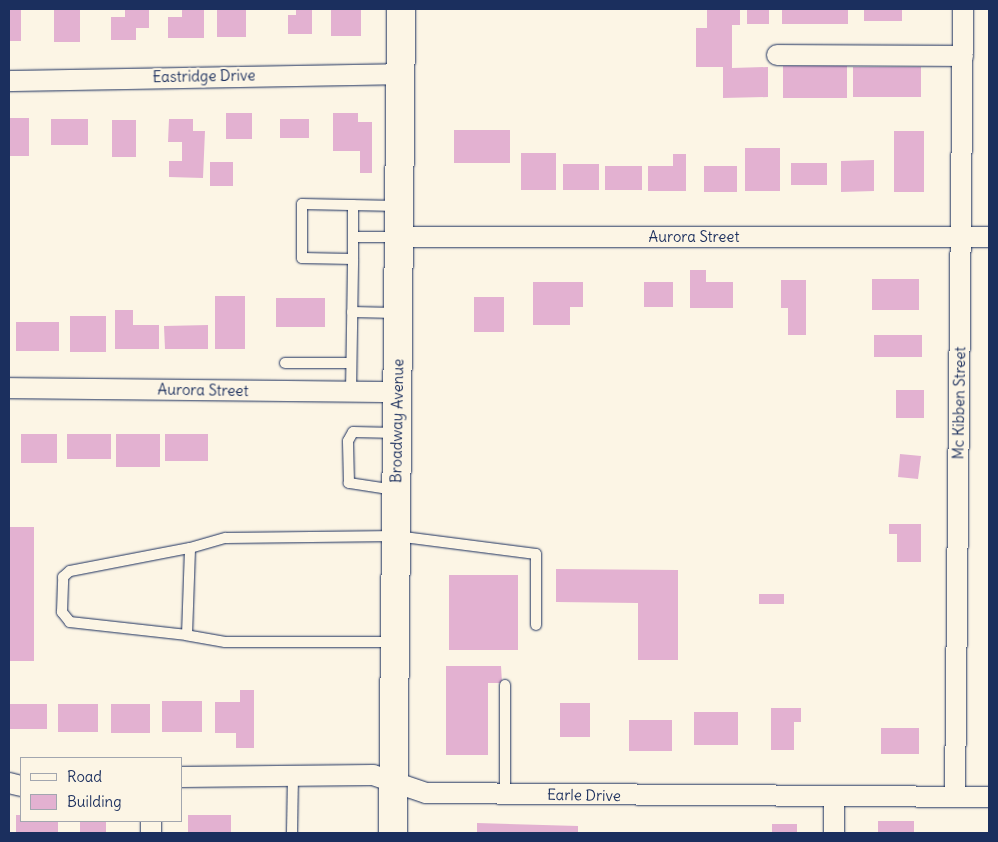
<!DOCTYPE html>
<html>
<head>
<meta charset="utf-8">
<style>
	body { margin:0 }
	#map { position:relative; width:998px; height:842px; overflow:hidden; background:#fcf5e5; font-family:Delius,sans-serif }
	div>[style] { position:absolute }
	[style*='--x'] { left:calc(var(--x)*1px); top:calc(var(--y)*1px); width:calc(var(--w)*1px); rotate:calc(var(--a)*1deg) }
	.building>* { inset:0; background:#e3b1d1 }
	.roads { filter:drop-shadow(0 0 1px #1b2f5e) drop-shadow(0 0 1px #1b2f5e) }
	.service>* { height:10px; margin:-5px; padding:0 5px; transform-origin:5px; border-radius:5px; background:#fcf5e5 }
	.minor>* { height:20px; margin:-10px; padding:0 10px; transform-origin:10px; border-radius:10px; background:#fcf5e5 }
	.secondary>* { height:28px; margin:-14px; padding:0 14px; transform-origin:14px; border-radius:14px; background:#fcf5e5 }
	span { translate:-50% -50%; white-space:nowrap; text-align:center; line-height:1.15; -webkit-text-stroke:4px #fcf5e5; paint-order:stroke }
	.street-label { font-size:15px; color:#1b2f5e }
	.frame { position:absolute; inset:0; border:10px solid #1b2f5e; pointer-events:none }
	.legend { position:absolute; left:20px; top:757px; width:162px; height:65px; box-sizing:border-box; background:#fcf5e5; border:1px solid #a2a6af; margin:0; padding:6px 9px; list-style:none; font-size:15px; color:#1b2f5e }
	.legend li { display:flex; align-items:center; gap:10px; height:25px }
	.legend b { width:25px; border:1px solid #a2a6af }
</style>
</head>
<body>
<div id="map">
	<div class="building">
		<div style="clip-path:polygon(9px 9px,21px 9px,21px 41px,9px 41px)"></div>
		<div style="clip-path:polygon(54px 9px,80px 9px,80px 42px,54px 42px)"></div>
		<div style="clip-path:polygon(125px 9px,149px 9px,149px 28px,136px 28px,136px 40px,111px 40px,111px 17px,125px 17px)"></div>
		<div style="clip-path:polygon(182px 9px,204px 9px,204px 38px,168px 38px,168px 17px,182px 17px)"></div>
		<div style="clip-path:polygon(217px 9px,246px 9px,246px 37px,217px 37px)"></div>
		<div style="clip-path:polygon(296px 9px,312px 9px,312px 34px,288px 34px,288px 15px,296px 15px)"></div>
		<div style="clip-path:polygon(707px 9px,740px 9px,740px 25px,732px 25px,732px 68px,768px 67px,768px 97px,723px 98px,723px 67px,696px 67px,696px 28px,707px 28px)"></div>
		<div style="clip-path:polygon(747px 9px,769px 9px,769px 24px,747px 24px)"></div>
		<div style="clip-path:polygon(782px 9px,848px 9px,848px 24px,782px 24px)"></div>
		<div style="clip-path:polygon(864px 9px,902px 9px,902px 21px,864px 21px)"></div>
		<div style="clip-path:polygon(331px 10px,361px 10px,361px 36px,331px 36px)"></div>
		<div style="clip-path:polygon(783px 66px,847px 66px,847px 98px,783px 98px)"></div>
		<div style="clip-path:polygon(853px 67px,921px 67px,921px 97px,853px 97px)"></div>
		<div style="clip-path:polygon(226px 113px,252px 113px,252px 139px,226px 139px)"></div>
		<div style="clip-path:polygon(333px 113px,358px 113px,358px 122px,372px 122px,372px 173px,360px 173px,360px 151px,333px 151px)"></div>
		<div style="clip-path:polygon(9px 118px,29px 118px,29px 156px,9px 156px)"></div>
		<div style="clip-path:polygon(51px 119px,88px 119px,88px 145px,51px 145px)"></div>
		<div style="clip-path:polygon(169px 119px,193px 119px,193px 131px,205px 131px,203px 178px,169px 177px,169px 161px,182px 161px,182px 142px,168px 142px)"></div>
		<div style="clip-path:polygon(280px 119px,309px 119px,309px 138px,280px 138px)"></div>
		<div style="clip-path:polygon(112px 120px,136px 120px,136px 157px,112px 157px)"></div>
		<div style="clip-path:polygon(454px 130px,510px 130px,510px 163px,454px 163px)"></div>
		<div style="clip-path:polygon(894px 131px,924px 131px,924px 192px,894px 192px)"></div>
		<div style="clip-path:polygon(745px 148px,780px 148px,780px 191px,745px 191px)"></div>
		<div style="clip-path:polygon(521px 153px,556px 153px,556px 190px,521px 190px)"></div>
		<div style="clip-path:polygon(673px 154px,686px 154px,686px 191px,648px 191px,648px 166px,673px 166px)"></div>
		<div style="clip-path:polygon(874px 160px,874px 191px,841px 192px,841px 161px)"></div>
		<div style="clip-path:polygon(210px 162px,233px 162px,233px 186px,210px 186px)"></div>
		<div style="clip-path:polygon(791px 163px,827px 163px,827px 185px,791px 185px)"></div>
		<div style="clip-path:polygon(563px 164px,599px 164px,599px 190px,563px 190px)"></div>
		<div style="clip-path:polygon(605px 166px,642px 166px,642px 190px,605px 190px)"></div>
		<div style="clip-path:polygon(704px 166px,737px 166px,737px 192px,704px 192px)"></div>
		<div style="clip-path:polygon(690px 270px,706px 270px,706px 282px,733px 282px,733px 308px,690px 308px)"></div>
		<div style="clip-path:polygon(872px 279px,919px 279px,919px 310px,872px 310px)"></div>
		<div style="clip-path:polygon(781px 280px,806px 280px,806px 335px,788px 335px,788px 308px,781px 308px)"></div>
		<div style="clip-path:polygon(533px 282px,583px 282px,583px 307px,570px 307px,570px 325px,533px 325px)"></div>
		<div style="clip-path:polygon(644px 282px,673px 282px,673px 307px,644px 307px)"></div>
		<div style="clip-path:polygon(215px 296px,245px 296px,245px 349px,215px 349px)"></div>
		<div style="clip-path:polygon(474px 297px,504px 297px,504px 332px,474px 332px)"></div>
		<div style="clip-path:polygon(276px 298px,325px 298px,325px 327px,276px 327px)"></div>
		<div style="clip-path:polygon(115px 310px,133px 310px,133px 325px,159px 325px,159px 349px,115px 349px)"></div>
		<div style="clip-path:polygon(70px 316px,106px 316px,106px 352px,70px 352px)"></div>
		<div style="clip-path:polygon(16px 322px,59px 322px,59px 351px,16px 351px)"></div>
		<div style="clip-path:polygon(208px 325px,208px 349px,165px 349px,164px 326px)"></div>
		<div style="clip-path:polygon(874px 335px,922px 335px,922px 357px,874px 357px)"></div>
		<div style="clip-path:polygon(896px 390px,924px 390px,924px 418px,896px 418px)"></div>
		<div style="clip-path:polygon(21px 434px,57px 434px,57px 463px,21px 463px)"></div>
		<div style="clip-path:polygon(67px 434px,111px 434px,111px 459px,67px 459px)"></div>
		<div style="clip-path:polygon(116px 434px,160px 434px,160px 467px,116px 467px)"></div>
		<div style="clip-path:polygon(165px 434px,208px 434px,208px 461px,165px 461px)"></div>
		<div style="clip-path:polygon(900px 454px,921px 456px,918px 479px,898px 477px)"></div>
		<div style="clip-path:polygon(889px 524px,921px 524px,921px 562px,897px 562px,897px 534px,889px 534px)"></div>
		<div style="clip-path:polygon(9px 527px,34px 527px,34px 661px,9px 661px)"></div>
		<div style="clip-path:polygon(556px 569px,678px 570px,678px 660px,638px 660px,638px 603px,556px 602px)"></div>
		<div style="clip-path:polygon(449px 575px,518px 575px,518px 650px,449px 650px)"></div>
		<div style="clip-path:polygon(759px 594px,784px 594px,784px 604px,759px 604px)"></div>
		<div style="clip-path:polygon(446px 666px,501px 666px,502px 683px,488px 683px,488px 755px,446px 755px)"></div>
		<div style="clip-path:polygon(240px 690px,254px 690px,254px 748px,236px 748px,236px 733px,215px 733px,215px 702px,240px 702px)"></div>
		<div style="clip-path:polygon(162px 701px,202px 701px,202px 732px,162px 732px)"></div>
		<div style="clip-path:polygon(560px 703px,590px 703px,590px 737px,560px 737px)"></div>
		<div style="clip-path:polygon(9px 704px,47px 704px,47px 729px,9px 729px)"></div>
		<div style="clip-path:polygon(58px 704px,98px 704px,98px 732px,58px 732px)"></div>
		<div style="clip-path:polygon(111px 704px,150px 704px,150px 733px,111px 733px)"></div>
		<div style="clip-path:polygon(771px 708px,801px 708px,801px 722px,794px 722px,794px 750px,771px 750px)"></div>
		<div style="clip-path:polygon(694px 712px,738px 712px,738px 745px,694px 745px)"></div>
		<div style="clip-path:polygon(629px 720px,672px 720px,672px 751px,629px 751px)"></div>
		<div style="clip-path:polygon(881px 728px,919px 728px,919px 754px,881px 754px)"></div>
		<div style="clip-path:polygon(16px 815px,21px 815px,21px 821px,58px 821px,58px 833px,16px 833px)"></div>
		<div style="clip-path:polygon(188px 815px,231px 815px,231px 833px,188px 833px)"></div>
		<div style="clip-path:polygon(80px 821px,106px 821px,106px 833px,80px 833px)"></div>
		<div style="clip-path:polygon(878px 821px,914px 821px,914px 833px,878px 833px)"></div>
		<div style="clip-path:polygon(477px 823px,578px 826px,578px 833px,477px 833px)"></div>
		<div style="clip-path:polygon(772px 824px,797px 824px,797px 833px,772px 833px)"></div>
	</div>
	<div class="roads">
		<div class="service">
			<div style="--x:353;--y:237;--w:32;--a:-90"></div>
			<div style="--x:353;--y:259;--w:22;--a:-90"></div>
			<div style="--x:353;--y:237;--w:44;--a:0"></div>
			<div style="--x:352;--y:312;--w:44;--a:1.3"></div>
			<div style="--x:285;--y:363;--w:66;--a:0"></div>
			<div style="--x:351;--y:392;--w:133;--a:-89.1"></div>
			<div style="--x:353;--y:259;--w:51;--a:-178.9"></div>
			<div style="--x:302;--y:258;--w:54;--a:-90"></div>
			<div style="--x:302;--y:204;--w:96;--a:1.2"></div>
			<div style="--x:395;--y:490;--w:47;--a:-171.3"></div>
			<div style="--x:349;--y:483;--w:42;--a:-91.4"></div>
			<div style="--x:348;--y:441;--w:10;--a:-61"></div>
			<div style="--x:353;--y:432;--w:44;--a:1.3"></div>
			<div style="--x:187;--y:635;--w:118;--a:-173.7"></div>
			<div style="--x:70;--y:622;--w:13;--a:-129"></div>
			<div style="--x:62;--y:612;--w:35;--a:-88"></div>
			<div style="--x:63;--y:577;--w:9;--a:-41"></div>
			<div style="--x:70;--y:571;--w:122;--a:-10.9"></div>
			<div style="--x:394;--y:642;--w:169;--a:180"></div>
			<div style="--x:225;--y:642;--w:39;--a:-170"></div>
			<div style="--x:187;--y:635;--w:87;--a:-88"></div>
			<div style="--x:190;--y:548;--w:37;--a:-16"></div>
			<div style="--x:226;--y:538;--w:170;--a:-0.7"></div>
			<div style="--x:396;--y:536;--w:141;--a:7.3"></div>
			<div style="--x:536;--y:554;--w:71;--a:90"></div>
			<div style="--x:505;--y:685;--w:109;--a:90"></div>
			<div style="--x:292;--y:833;--w:59;--a:-89"></div>
		</div>
		<div class="minor">
			<div style="--x:777;--y:55;--w:186;--a:0.3"></div>
			<div style="--x:9;--y:81;--w:391;--a:-1"></div>
			<div style="--x:398;--y:237;--w:591;--a:0"></div>
			<div style="--x:9;--y:388;--w:388;--a:0.6"></div>
			<div style="--x:181;--y:777;--w:192;--a:-0.6"></div>
			<div style="--x:373;--y:775;--w:56;--a:18.8"></div>
			<div style="--x:426;--y:793;--w:563;--a:0.41"></div>
			<div style="--x:9;--y:783;--w:12;--a:14"></div>
			<div style="--x:955;--y:797;--w:788;--a:-89.42"></div>
			<div style="--x:834;--y:798;--w:35;--a:90"></div>
			<div style="--x:151;--y:821;--w:12;--a:90"></div>
		</div>
		<div class="secondary">
			<div style="--x:393;--y:833;--w:824;--a:-89.44"></div>
		</div>
	</div>
	<div class="street-label">
		<span style="left:204px;top:76px;rotate:-1deg">Eastridge Drive</span>
		<span style="left:694px;top:237px">Aurora Street</span>
		<span style="left:203px;top:390px;rotate:1deg">Aurora Street</span>
		<span style="left:959px;top:403px;rotate:-89deg">Mc Kibben Street</span>
		<span style="left:397px;top:421px;rotate:-89deg">Broadway Avenue</span>
		<span style="left:584px;top:795px;rotate:1deg">Earle Drive</span>
	</div>
	<div class="frame"></div>
	<ul class="legend">
	<li><b style="height:6px;background:#fcf5e5"></b>Road</li>
	<li><b style="height:14px;background:#e3b1d1"></b>Building</li>
	</ul>
</div>
</body>
</html>
